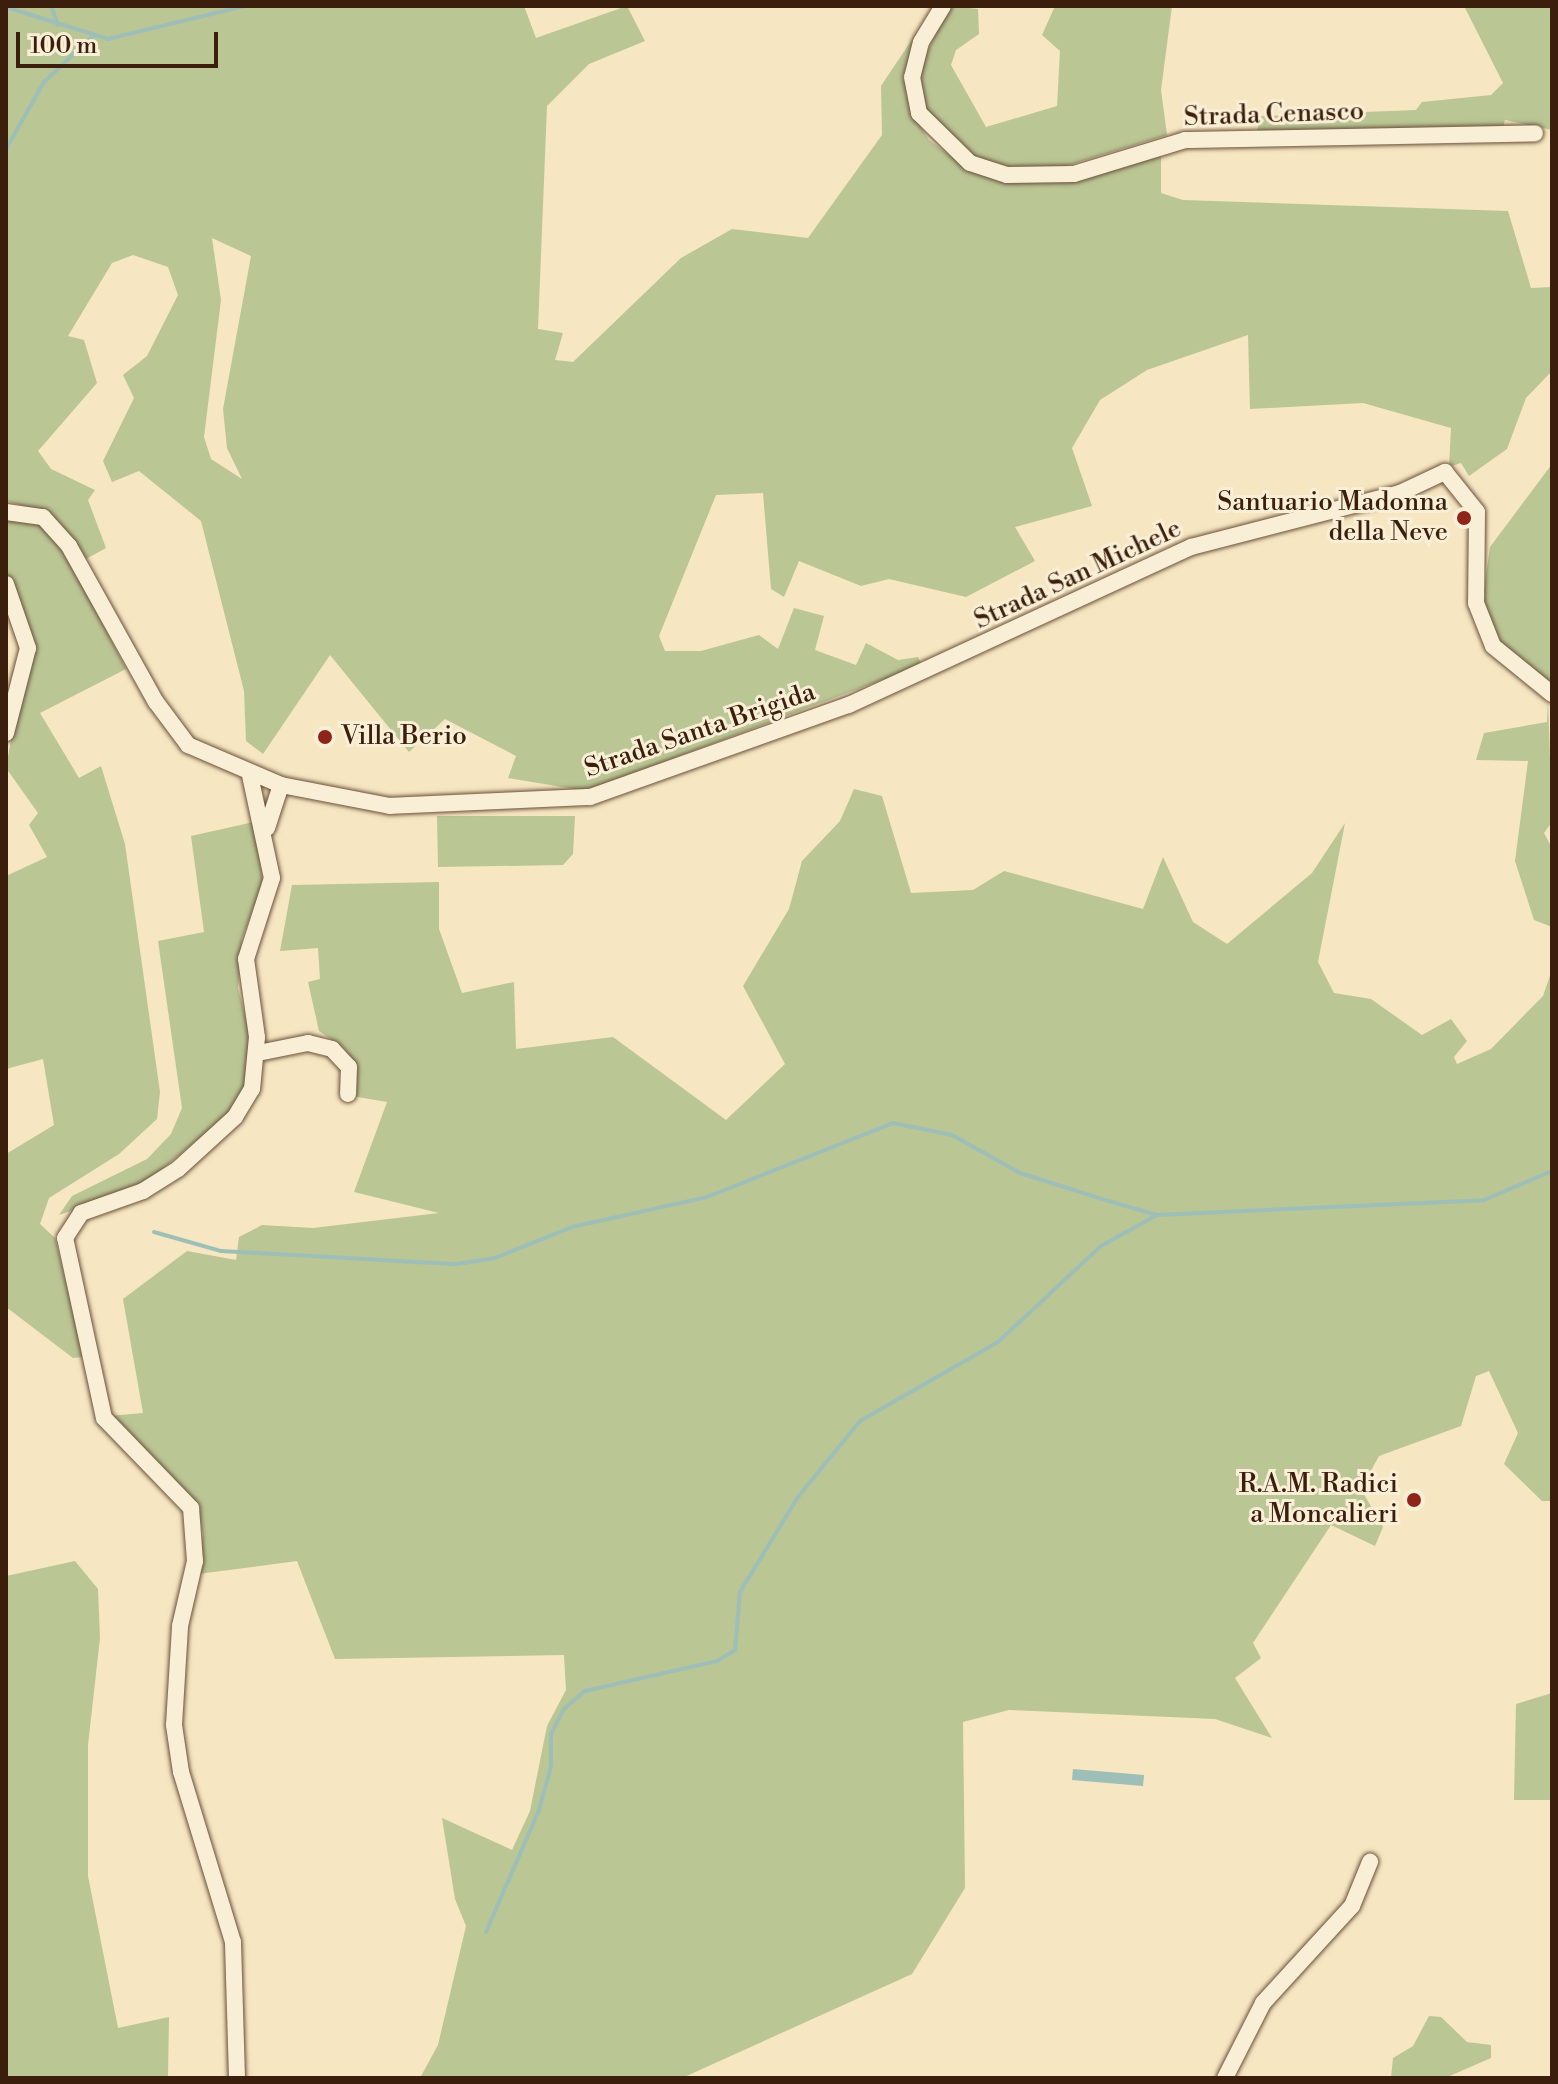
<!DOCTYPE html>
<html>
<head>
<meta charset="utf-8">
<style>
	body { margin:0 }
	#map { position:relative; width:1558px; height:2084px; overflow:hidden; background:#f6e6c1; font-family:"Libre Bodoni",serif }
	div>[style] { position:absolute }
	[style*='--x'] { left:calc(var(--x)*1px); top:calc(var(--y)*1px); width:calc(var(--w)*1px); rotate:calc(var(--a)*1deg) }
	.green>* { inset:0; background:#bac694 }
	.water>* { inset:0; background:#9ebeb8 }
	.stream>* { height:4px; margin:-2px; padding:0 2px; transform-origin:2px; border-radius:2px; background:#9ebeb8 }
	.roads { filter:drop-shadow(0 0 2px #6a5039) drop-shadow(0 0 2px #6a5039) }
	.street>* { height:16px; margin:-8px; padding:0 8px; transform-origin:8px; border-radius:8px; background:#f9efd7 }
	.dots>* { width:22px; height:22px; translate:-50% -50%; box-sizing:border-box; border:4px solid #f9efd7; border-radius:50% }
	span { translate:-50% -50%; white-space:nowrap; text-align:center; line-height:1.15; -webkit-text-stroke:6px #f9efd7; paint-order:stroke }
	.street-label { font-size:26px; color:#3c1e0c }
	.poi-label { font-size:26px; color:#3c1e0c }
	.right { translate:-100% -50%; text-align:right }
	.left { translate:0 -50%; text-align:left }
	.frame { position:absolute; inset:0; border:8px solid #3c1e0c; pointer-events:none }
	.scale { position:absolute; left:16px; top:32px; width:202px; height:36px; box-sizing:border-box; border:4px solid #3c1e0c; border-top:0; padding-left:10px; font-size:24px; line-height:28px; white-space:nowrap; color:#3c1e0c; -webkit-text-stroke:6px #f9efd7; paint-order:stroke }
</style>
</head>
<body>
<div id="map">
	<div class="green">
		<div style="clip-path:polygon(evenodd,6px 6px,524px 6px,536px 38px,627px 6px,645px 41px,589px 64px,547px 106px,538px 329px,563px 333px,555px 360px,573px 362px,681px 258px,732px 229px,808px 238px,882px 135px,881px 86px,917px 32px,903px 77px,914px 116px,929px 140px,967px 168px,1006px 180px,1088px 176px,1161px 151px,1161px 193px,1183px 200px,1508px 211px,1531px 288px,1552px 287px,1552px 371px,1526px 398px,1507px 449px,1469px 476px,1461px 463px,1449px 467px,1451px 428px,1363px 403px,1250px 409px,1248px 335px,1147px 370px,1100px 400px,1072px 448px,1092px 506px,1015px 527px,1035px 561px,966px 597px,889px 579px,861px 586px,799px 561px,784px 597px,771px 589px,763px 493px,716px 495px,659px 636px,665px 651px,701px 651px,759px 635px,778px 649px,794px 608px,824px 616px,815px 650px,856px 665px,866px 643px,898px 660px,918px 657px,922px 665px,586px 791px,508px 778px,516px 756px,445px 719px,409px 752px,330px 655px,263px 754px,246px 741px,244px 691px,201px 521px,139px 471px,112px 482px,103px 461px,134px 398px,123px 375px,147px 356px,178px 295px,168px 267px,133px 255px,112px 263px,68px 336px,84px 340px,97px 383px,38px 451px,51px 469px,95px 490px,88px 500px,106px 548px,84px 560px,49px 513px,6px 501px,6px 6px,212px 238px,251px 256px,223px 409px,227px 448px,242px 479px,211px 459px,204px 437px,221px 300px,212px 238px)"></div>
		<div style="clip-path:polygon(949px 6px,978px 9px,979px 34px,956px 50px,951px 65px,986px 127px,1057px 106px,1060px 51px,1042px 35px,1055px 6px,1172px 6px,1161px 90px,1167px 135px,1039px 174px,971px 157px,927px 119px,919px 69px)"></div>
		<div style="clip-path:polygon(1464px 6px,1552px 6px,1552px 130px,1505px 120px,1503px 127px,1256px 134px,1261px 116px,1416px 110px,1422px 102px,1491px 95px,1503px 83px)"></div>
		<div style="clip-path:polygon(1552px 464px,1552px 688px,1500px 644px,1482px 603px,1490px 547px)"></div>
		<div style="clip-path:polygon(6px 515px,44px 523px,98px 599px,93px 605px,126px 669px,40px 713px,79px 778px,101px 766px,125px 844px,160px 1092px,157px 1119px,119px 1154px,49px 1198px,40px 1224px,55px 1238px,84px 1357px,73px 1358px,6px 1307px,6px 1154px,54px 1125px,43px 1059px,6px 1069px,6px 876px,47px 857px,29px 825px,38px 813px,6px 768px,30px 633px,6px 577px)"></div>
		<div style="clip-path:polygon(1548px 697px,1552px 822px,1544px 833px,1552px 848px,1552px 927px,1534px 920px,1515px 861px,1528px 761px,1476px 760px,1484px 733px,1547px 722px)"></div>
		<div style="clip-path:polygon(854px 789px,882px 796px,911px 893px,973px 890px,1004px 871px,1143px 909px,1163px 857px,1193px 922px,1227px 944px,1312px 873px,1345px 823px,1318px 962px,1334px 993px,1371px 999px,1422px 1035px,1451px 1019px,1467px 1041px,1454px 1057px,1457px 1064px,1491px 1049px,1543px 996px,1552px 970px,1552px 1501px,1542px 1501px,1504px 1464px,1518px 1433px,1489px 1371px,1476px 1376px,1461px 1426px,1379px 1456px,1361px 1489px,1383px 1527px,1375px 1546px,1331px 1525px,1253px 1643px,1261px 1658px,1235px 1678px,1272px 1738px,1215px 1719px,1009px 1710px,963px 1722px,965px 1888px,912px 1974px,682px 2078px,420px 2078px,438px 2045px,466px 1926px,455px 1899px,442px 1818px,512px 1850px,530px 1811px,547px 1726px,566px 1690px,564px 1655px,335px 1659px,297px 1561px,198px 1574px,203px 1534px,197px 1503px,109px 1416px,143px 1413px,123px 1299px,187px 1251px,236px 1260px,239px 1237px,262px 1225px,313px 1228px,439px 1213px,354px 1192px,387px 1102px,352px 1096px,356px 1078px,345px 1049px,319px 1031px,308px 982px,320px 979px,318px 948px,280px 951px,292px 885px,439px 882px,439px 929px,462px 993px,514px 982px,516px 1049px,613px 1037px,726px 1120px,785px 1064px,743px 986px,789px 909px,802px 861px,840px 821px)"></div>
		<div style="clip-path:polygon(437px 816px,575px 816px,573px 854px,563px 865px,438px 867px)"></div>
		<div style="clip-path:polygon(254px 822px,263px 883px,242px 938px,238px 988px,249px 1031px,246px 1087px,234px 1110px,140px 1187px,59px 1215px,72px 1196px,147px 1159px,171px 1134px,182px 1108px,158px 941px,204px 932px,191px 836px)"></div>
		<div style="clip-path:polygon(75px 1561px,98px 1589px,100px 1638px,88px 1745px,88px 1876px,118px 2028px,169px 2017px,168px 2078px,6px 2078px,6px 1576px)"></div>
		<div style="clip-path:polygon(1552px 1693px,1552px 1800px,1514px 1800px,1516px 1704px)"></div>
		<div style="clip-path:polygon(1429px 2016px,1441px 2017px,1467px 2042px,1491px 2045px,1491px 2058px,1445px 2078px,1391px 2078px,1393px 2058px,1413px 2046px)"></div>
	</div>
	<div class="water">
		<div style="clip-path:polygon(1073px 1769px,1144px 1775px,1143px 1786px,1072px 1780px)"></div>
	</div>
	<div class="stream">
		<div style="--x:51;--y:6;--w:20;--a:70"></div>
		<div style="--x:6;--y:7;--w:107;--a:17.4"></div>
		<div style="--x:108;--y:39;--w:140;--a:-13.6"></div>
		<div style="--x:6;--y:149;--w:77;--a:-60.4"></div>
		<div style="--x:44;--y:82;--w:67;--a:-43.2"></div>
		<div style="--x:1098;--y:1198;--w:61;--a:16.1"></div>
		<div style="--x:1157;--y:1215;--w:327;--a:-2.6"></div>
		<div style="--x:1484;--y:1200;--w:74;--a:-23.1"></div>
		<div style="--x:154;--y:1232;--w:70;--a:15.8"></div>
		<div style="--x:221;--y:1251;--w:236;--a:3.2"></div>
		<div style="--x:457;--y:1264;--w:38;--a:-9"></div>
		<div style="--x:495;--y:1258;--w:83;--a:-21.9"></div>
		<div style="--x:572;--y:1227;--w:138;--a:-12.5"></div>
		<div style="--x:707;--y:1197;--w:200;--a:-21.7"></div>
		<div style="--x:893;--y:1123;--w:60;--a:11.5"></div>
		<div style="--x:952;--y:1135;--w:78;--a:29.2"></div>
		<div style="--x:1020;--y:1173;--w:80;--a:17.5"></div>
		<div style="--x:486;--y:1932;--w:133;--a:-66.5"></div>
		<div style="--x:539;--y:1810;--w:46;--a:-74.7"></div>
		<div style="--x:551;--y:1766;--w:32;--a:-90"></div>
		<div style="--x:551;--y:1734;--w:28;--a:-63"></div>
		<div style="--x:564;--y:1709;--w:28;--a:-41"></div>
		<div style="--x:585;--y:1691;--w:135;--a:-12.8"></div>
		<div style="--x:717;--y:1661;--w:21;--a:-31"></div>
		<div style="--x:735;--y:1650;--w:58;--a:-85.1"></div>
		<div style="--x:740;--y:1592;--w:111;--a:-58.6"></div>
		<div style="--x:798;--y:1497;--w:98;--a:-50.8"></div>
		<div style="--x:860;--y:1421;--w:159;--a:-29.8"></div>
		<div style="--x:998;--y:1342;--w:141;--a:-43"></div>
		<div style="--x:1101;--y:1246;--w:64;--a:-29"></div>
	</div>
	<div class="roads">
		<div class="street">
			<div style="--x:943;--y:6;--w:42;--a:121.4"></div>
			<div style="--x:921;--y:42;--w:36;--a:104"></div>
			<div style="--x:912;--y:77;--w:37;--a:79"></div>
			<div style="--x:919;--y:113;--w:71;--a:44.4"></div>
			<div style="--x:970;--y:163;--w:39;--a:18"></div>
			<div style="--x:1007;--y:175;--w:67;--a:-0.9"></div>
			<div style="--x:1074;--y:174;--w:116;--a:-17"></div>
			<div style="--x:1185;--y:140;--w:350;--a:-1.1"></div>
			<div style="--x:6;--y:512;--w:37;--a:8"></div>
			<div style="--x:43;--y:517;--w:39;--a:48"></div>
			<div style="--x:69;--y:546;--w:179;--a:60.9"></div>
			<div style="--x:156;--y:702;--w:54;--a:53.3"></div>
			<div style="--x:188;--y:745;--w:101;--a:23.3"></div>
			<div style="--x:281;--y:785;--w:111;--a:10.9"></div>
			<div style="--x:390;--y:806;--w:200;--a:-2.6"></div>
			<div style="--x:590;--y:797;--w:275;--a:-19.6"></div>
			<div style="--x:849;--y:705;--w:377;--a:-24.8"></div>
			<div style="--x:1191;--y:547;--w:216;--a:-14.5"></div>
			<div style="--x:1400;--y:493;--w:50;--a:-25"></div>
			<div style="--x:1445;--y:472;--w:51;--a:51.3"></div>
			<div style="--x:1477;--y:512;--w:91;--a:90.6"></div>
			<div style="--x:1476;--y:603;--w:46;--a:68.4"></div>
			<div style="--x:1493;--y:646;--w:76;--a:39.1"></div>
			<div style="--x:6;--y:584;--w:68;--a:71"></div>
			<div style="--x:28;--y:648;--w:88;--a:104.5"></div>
			<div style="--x:267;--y:828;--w:45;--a:-72"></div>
			<div style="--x:258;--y:1053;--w:51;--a:-11.3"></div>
			<div style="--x:308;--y:1043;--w:25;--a:14"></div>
			<div style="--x:332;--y:1049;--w:25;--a:47"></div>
			<div style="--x:349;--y:1067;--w:27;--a:92"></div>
			<div style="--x:237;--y:2078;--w:136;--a:-91.7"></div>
			<div style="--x:233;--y:1942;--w:178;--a:-107"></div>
			<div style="--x:181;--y:1772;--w:48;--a:-98.5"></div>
			<div style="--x:174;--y:1725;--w:99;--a:-86.5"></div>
			<div style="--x:180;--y:1626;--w:67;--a:-77"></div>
			<div style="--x:195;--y:1561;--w:53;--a:-94.3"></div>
			<div style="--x:191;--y:1508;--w:125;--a:-134"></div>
			<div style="--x:104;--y:1418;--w:184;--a:-102.2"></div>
			<div style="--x:65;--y:1238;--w:30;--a:-57"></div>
			<div style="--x:81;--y:1213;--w:66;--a:-19.5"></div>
			<div style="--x:143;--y:1191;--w:41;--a:-32.2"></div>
			<div style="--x:178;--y:1169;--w:77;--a:-42.4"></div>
			<div style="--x:235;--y:1117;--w:33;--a:-59"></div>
			<div style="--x:252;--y:1089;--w:52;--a:-84.5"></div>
			<div style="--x:257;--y:1037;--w:79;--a:-98"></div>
			<div style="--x:246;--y:959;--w:85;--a:-72.2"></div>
			<div style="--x:272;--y:878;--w:105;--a:-102.1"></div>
			<div style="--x:1225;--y:2078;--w:84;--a:-63.1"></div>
			<div style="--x:1263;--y:2003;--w:132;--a:-47.5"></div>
			<div style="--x:1352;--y:1906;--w:48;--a:-67.8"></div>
		</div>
	</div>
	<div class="dots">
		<div style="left:1464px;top:518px;background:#8f2418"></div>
		<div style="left:325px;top:737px;background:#8f2418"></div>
		<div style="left:1414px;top:1500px;background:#8f2418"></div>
	</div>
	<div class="street-label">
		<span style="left:1274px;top:115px;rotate:-2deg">Strada Cenasco</span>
		<span style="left:1078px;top:575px;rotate:-25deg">Strada San Michele</span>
		<span style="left:700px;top:731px;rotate:-19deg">Strada Santa Brigida</span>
	</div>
	<div class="poi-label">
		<span class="right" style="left:1448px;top:518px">Santuario Madonna<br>della Neve</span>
		<span class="left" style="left:341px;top:737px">Villa Berio</span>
		<span class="right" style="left:1398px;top:1500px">R.A.M. Radici<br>a Moncalieri</span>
	</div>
	<div class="frame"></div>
	<div class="scale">100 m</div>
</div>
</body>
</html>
